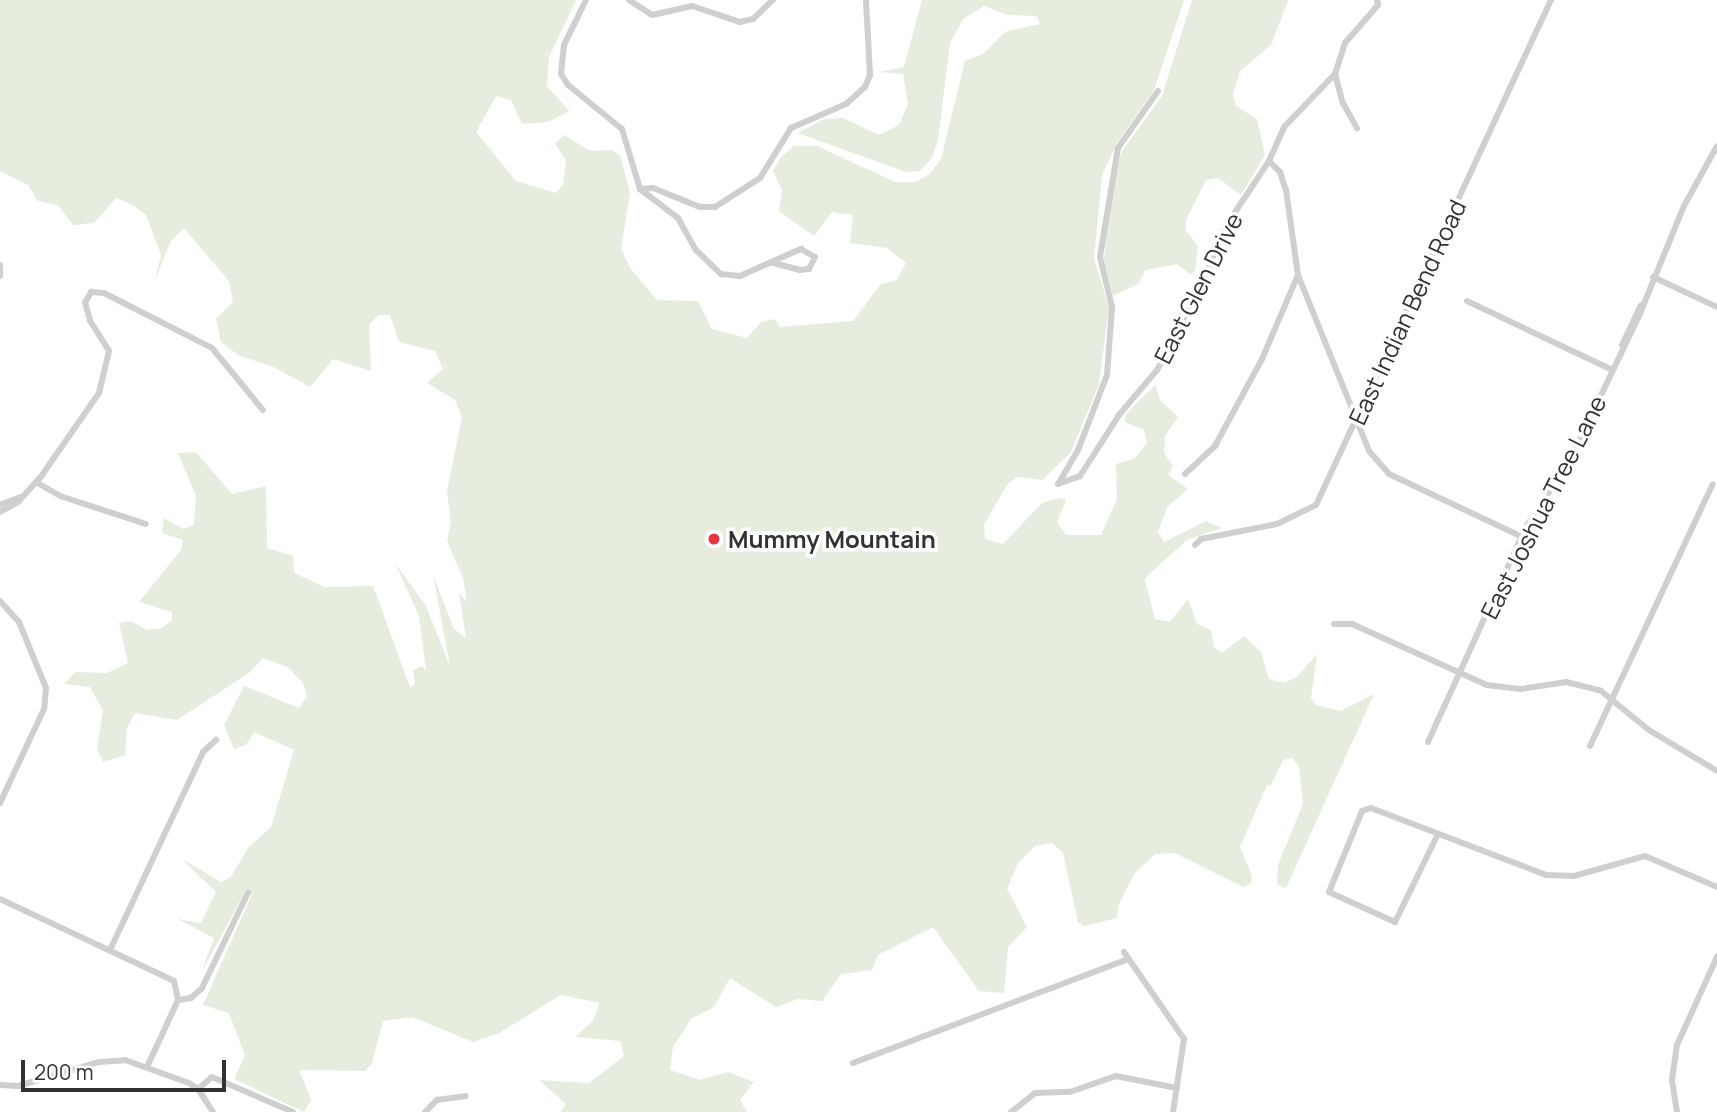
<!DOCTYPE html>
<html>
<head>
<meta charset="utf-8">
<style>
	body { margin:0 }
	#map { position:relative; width:1717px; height:1112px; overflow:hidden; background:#fff; font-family:Manrope,sans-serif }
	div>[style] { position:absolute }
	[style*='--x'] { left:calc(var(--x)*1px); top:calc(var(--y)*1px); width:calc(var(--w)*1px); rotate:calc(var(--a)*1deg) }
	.green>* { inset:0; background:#e6ecde }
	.minor>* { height:6px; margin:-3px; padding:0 3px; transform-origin:3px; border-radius:3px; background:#cfcfcf }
	.dots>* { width:19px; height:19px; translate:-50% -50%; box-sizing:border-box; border:4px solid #fff; border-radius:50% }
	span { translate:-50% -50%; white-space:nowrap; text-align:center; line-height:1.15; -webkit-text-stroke:7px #fff; paint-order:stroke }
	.street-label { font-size:24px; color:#323232 }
	.poi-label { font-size:24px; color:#323232; font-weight:700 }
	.left { translate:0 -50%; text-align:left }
	.scale { position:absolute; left:21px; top:1060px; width:205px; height:32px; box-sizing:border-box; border:4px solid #323232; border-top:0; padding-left:9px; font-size:21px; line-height:24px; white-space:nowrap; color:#323232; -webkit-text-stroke:5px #fff; paint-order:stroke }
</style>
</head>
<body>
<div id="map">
	<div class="green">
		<div style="clip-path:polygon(0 0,576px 0,549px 57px,547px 86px,569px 111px,548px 122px,522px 124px,511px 100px,496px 96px,476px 132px,516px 181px,556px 193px,563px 185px,566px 160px,555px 144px,564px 135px,590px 151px,612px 150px,620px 155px,630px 193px,621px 249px,630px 268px,657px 300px,698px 301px,712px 329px,747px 338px,761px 322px,775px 319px,779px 327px,853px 321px,881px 284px,897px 280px,906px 263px,887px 248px,850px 243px,853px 215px,832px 212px,814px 236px,779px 211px,782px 190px,773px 171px,781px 157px,794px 146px,817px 146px,895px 182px,915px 182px,930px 174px,941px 159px,965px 61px,983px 54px,1005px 32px,1040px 24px,1037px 16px,1008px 15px,984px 6px,963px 19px,950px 43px,938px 140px,932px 158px,920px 171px,906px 172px,798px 133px,824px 119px,843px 118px,879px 135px,899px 125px,908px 104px,903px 74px,880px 72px,904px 67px,922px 0,1184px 0,1154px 90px,1117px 143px,1102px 175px,1094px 259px,1109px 307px,1099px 384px,1071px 452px,1042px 480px,1017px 477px,1007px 485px,984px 524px,985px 539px,1003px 544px,1042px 503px,1059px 498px,1066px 500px,1057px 522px,1066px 535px,1101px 535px,1117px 499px,1116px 464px,1134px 459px,1147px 443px,1144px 430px,1125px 422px,1126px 414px,1155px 385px,1160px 400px,1178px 417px,1165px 436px,1164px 453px,1173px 466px,1168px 475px,1188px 489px,1167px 507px,1158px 532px,1164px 542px,1206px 521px,1222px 528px,1187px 540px,1149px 574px,1145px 580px,1155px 619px,1170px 622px,1188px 599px,1197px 624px,1211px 630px,1214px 648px,1222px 653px,1244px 636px,1261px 652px,1269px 679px,1284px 683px,1297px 677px,1317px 654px,1311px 698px,1316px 705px,1341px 711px,1374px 694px,1286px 888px,1277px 884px,1278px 865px,1303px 804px,1299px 766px,1292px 758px,1283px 760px,1271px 785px,1267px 785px,1240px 847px,1252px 876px,1251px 883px,1243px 887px,1175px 853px,1155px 854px,1134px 874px,1118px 906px,1117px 918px,1084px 926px,1078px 922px,1063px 853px,1052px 843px,1035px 846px,1018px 863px,1007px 889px,1027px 927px,1008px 947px,1004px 993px,979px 991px,933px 927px,878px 955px,872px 970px,841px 974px,822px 1001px,798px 999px,776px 1007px,730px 978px,714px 1007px,691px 1019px,673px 1047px,670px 1070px,700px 1080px,728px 1072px,754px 1082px,740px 1100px,747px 1112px,561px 1112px,566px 1104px,539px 1080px,589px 1083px,624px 1056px,620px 1041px,575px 1037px,593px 1021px,600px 1003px,561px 995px,499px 1033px,473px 1042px,412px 1017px,383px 1021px,372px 1063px,365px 1071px,299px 1070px,311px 1100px,304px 1112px,234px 1079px,245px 1056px,229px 1013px,203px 1005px,252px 894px,245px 892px,202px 971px,214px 938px,178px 919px,201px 923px,216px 892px,182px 859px,221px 882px,231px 877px,248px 848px,271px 827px,294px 750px,254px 732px,246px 745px,234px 749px,224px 725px,244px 686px,299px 708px,307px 696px,303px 683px,288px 667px,263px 658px,249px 673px,177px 720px,135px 713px,127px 728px,125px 755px,103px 762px,97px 749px,103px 710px,90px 687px,64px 684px,75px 672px,107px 673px,128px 663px,119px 623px,131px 621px,147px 630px,162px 628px,172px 620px,172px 612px,139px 602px,181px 550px,183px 540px,162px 533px,164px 518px,183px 529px,194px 525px,196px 496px,178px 453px,196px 452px,232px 494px,266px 486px,267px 548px,293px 556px,294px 573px,324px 587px,373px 586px,410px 687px,415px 685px,413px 670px,422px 666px,426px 671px,419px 616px,395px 563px,426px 606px,450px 666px,433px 575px,454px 629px,466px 638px,459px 593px,467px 602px,463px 578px,447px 541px,451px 522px,447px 491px,462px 417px,455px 400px,427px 383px,443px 369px,435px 351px,399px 342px,390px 315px,379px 315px,369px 324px,371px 371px,333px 359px,310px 387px,274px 367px,238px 355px,221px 342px,216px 319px,233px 302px,229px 281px,184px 228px,171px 241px,155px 280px,161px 255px,146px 215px,133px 205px,116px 198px,94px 223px,73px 225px,58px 205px,38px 201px,28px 185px,0 171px)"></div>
		<div style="clip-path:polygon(1192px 0,1288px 0,1271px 45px,1240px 71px,1233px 95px,1236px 106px,1257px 119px,1265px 155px,1241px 195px,1218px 178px,1206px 180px,1186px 220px,1186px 231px,1198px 246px,1195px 271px,1190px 274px,1177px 264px,1145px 270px,1139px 283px,1113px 296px,1104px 260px,1111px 189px,1122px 151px,1162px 96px)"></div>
	</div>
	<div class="minor">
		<div style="--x:586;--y:0;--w:50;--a:116.1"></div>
		<div style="--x:564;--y:45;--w:29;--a:96"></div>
		<div style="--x:561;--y:74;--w:13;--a:58"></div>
		<div style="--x:568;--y:85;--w:70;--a:39.2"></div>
		<div style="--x:622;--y:129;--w:63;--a:73.3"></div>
		<div style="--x:640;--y:189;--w:48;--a:37.3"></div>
		<div style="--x:678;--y:218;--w:37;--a:61"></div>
		<div style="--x:696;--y:250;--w:35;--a:44"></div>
		<div style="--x:721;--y:274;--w:19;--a:6"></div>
		<div style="--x:740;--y:276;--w:22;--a:-24"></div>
		<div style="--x:760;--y:267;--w:37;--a:-24"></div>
		<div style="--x:794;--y:252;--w:8;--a:-23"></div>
		<div style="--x:801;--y:249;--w:16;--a:30"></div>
		<div style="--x:815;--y:257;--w:13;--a:117"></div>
		<div style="--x:809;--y:269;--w:9;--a:174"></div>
		<div style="--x:800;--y:270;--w:30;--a:-165"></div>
		<div style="--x:629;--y:0;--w:27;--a:33"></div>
		<div style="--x:652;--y:15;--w:41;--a:-12.7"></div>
		<div style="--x:692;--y:6;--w:51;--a:18.4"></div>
		<div style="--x:740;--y:22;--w:13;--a:-13"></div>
		<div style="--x:753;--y:19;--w:28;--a:-44"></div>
		<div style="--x:1335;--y:74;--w:30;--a:75"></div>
		<div style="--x:1343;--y:103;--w:29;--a:61"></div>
		<div style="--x:1158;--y:91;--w:70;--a:125.1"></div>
		<div style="--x:1118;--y:148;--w:110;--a:99.4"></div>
		<div style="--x:1100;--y:257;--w:51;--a:76.5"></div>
		<div style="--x:1112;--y:307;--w:68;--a:94.2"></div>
		<div style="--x:1107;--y:375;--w:80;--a:111.1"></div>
		<div style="--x:1078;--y:450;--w:39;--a:120"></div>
		<div style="--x:1058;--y:484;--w:23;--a:-20"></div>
		<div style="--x:1080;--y:476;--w:72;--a:-57.4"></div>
		<div style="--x:1119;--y:415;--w:59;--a:-49.8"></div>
		<div style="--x:1157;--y:370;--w:80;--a:-61.5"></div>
		<div style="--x:1195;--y:300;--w:80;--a:-67.3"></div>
		<div style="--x:1226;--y:226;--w:78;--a:-56.5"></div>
		<div style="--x:1269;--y:161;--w:37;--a:-66"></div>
		<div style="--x:1284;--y:127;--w:74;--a:-46.1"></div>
		<div style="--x:1335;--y:74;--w:33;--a:-72"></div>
		<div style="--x:1345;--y:43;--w:50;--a:-49"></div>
		<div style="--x:1378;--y:5;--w:5;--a:-101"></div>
		<div style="--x:1269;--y:161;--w:16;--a:45"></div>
		<div style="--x:1280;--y:172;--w:19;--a:72"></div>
		<div style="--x:1286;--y:190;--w:86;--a:82"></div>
		<div style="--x:1298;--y:275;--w:190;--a:68"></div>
		<div style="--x:1369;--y:451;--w:30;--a:49"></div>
		<div style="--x:1389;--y:474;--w:147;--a:25.3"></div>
		<div style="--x:640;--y:189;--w:13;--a:-4"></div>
		<div style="--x:653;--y:188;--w:51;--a:22"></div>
		<div style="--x:700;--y:207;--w:15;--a:0"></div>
		<div style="--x:715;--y:207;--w:54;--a:-32.8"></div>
		<div style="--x:760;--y:178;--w:59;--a:-58.2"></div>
		<div style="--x:791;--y:128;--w:60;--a:-23.6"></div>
		<div style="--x:846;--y:104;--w:25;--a:-42"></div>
		<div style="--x:865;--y:87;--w:13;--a:-67"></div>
		<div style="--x:870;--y:75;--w:75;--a:-93.1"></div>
		<div style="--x:0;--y:265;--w:11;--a:90"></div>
		<div style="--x:1653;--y:277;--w:71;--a:25.1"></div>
		<div style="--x:1467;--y:301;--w:161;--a:25.4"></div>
		<div style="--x:1622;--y:345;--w:44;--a:-64.6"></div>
		<div style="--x:1185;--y:474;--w:41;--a:-43"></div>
		<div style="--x:1215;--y:446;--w:99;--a:-61.6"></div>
		<div style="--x:1262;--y:359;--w:91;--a:-66.8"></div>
		<div style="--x:36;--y:482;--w:28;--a:30"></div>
		<div style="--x:60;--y:496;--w:90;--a:18"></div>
		<div style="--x:0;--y:505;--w:22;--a:-21"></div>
		<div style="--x:0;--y:512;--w:21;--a:-29"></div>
		<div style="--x:18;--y:502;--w:36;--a:-48"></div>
		<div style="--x:42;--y:475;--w:100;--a:-55.2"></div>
		<div style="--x:99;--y:393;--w:43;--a:-76.6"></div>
		<div style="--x:109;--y:351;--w:36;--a:-122"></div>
		<div style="--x:90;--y:320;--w:18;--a:-106"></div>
		<div style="--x:85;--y:303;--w:13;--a:-61"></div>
		<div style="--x:91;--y:292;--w:13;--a:4"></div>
		<div style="--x:104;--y:293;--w:121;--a:27"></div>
		<div style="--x:212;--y:348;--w:80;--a:50.6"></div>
		<div style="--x:1195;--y:545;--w:8;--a:-45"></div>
		<div style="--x:1201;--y:539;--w:77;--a:-11.2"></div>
		<div style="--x:1277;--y:524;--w:43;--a:-26"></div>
		<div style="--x:1316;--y:505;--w:557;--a:-65.05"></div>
		<div style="--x:0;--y:601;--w:28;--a:48"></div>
		<div style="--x:19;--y:622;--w:71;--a:67.8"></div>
		<div style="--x:46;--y:688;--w:21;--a:95"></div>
		<div style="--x:44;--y:709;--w:104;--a:115.1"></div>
		<div style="--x:1334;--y:624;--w:18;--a:0"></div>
		<div style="--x:1352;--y:624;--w:148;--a:24.3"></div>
		<div style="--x:1487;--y:685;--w:34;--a:7"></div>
		<div style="--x:1521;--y:689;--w:46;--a:-8.8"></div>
		<div style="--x:1566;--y:682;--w:36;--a:14"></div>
		<div style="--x:1601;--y:691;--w:62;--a:39.1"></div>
		<div style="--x:1649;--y:730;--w:79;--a:31.1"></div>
		<div style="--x:1428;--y:742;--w:236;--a:-65.5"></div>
		<div style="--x:1526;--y:527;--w:78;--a:-56.5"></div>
		<div style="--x:1569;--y:462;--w:162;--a:-64.4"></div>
		<div style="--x:1639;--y:316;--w:119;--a:-67.8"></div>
		<div style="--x:1684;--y:206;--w:68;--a:-61.2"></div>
		<div style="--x:1590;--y:746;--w:289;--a:-64.9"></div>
		<div style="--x:1437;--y:836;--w:96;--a:116"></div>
		<div style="--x:1395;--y:922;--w:72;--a:-155.6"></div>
		<div style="--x:1329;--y:892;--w:87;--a:-67.8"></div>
		<div style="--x:1362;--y:811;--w:9;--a:-18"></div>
		<div style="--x:1371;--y:808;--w:187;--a:20.9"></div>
		<div style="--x:1546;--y:875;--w:28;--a:2"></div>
		<div style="--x:1574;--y:876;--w:74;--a:-15.7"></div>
		<div style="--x:1645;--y:856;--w:78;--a:23.3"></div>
		<div style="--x:0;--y:899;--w:192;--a:25.2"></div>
		<div style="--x:174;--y:981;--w:19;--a:78"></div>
		<div style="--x:178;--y:1000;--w:72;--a:114.8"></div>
		<div style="--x:110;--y:950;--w:219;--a:-64.8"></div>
		<div style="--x:203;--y:752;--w:18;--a:-43"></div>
		<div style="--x:1124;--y:952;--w:106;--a:55.4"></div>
		<div style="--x:1184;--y:1039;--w:74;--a:98.6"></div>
		<div style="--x:178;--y:1000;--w:13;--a:-9"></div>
		<div style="--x:191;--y:998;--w:15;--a:-42"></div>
		<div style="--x:202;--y:988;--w:106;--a:-64.2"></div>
		<div style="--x:853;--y:1063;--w:294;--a:-20.7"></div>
		<div style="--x:0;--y:1085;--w:18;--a:3"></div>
		<div style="--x:18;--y:1086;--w:84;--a:-16.5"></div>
		<div style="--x:99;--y:1062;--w:26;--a:-4"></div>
		<div style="--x:125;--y:1060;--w:68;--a:19.8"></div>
		<div style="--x:189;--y:1083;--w:11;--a:34"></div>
		<div style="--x:198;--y:1089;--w:27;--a:57"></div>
		<div style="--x:198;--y:1089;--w:18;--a:-41"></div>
		<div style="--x:212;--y:1077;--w:88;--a:23.4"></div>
		<div style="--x:425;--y:1112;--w:17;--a:-45"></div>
		<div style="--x:437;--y:1100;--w:29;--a:-8"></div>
		<div style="--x:1011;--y:1112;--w:31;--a:-38"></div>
		<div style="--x:1035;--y:1093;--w:35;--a:-2"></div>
		<div style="--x:1070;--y:1092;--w:49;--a:-19.2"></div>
		<div style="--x:1116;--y:1076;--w:62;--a:11.1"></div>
		<div style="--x:1677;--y:1112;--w:32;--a:-99"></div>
		<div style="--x:1672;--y:1080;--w:35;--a:-82"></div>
		<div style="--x:1677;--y:1045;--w:97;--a:-65.6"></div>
	</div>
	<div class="dots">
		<div style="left:714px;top:539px;background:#e93544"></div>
	</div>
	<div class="street-label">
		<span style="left:1198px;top:288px;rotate:-63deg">East Glen Drive</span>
		<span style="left:1407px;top:312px;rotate:-65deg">East Indian Bend Road</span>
		<span style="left:1543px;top:507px;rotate:-63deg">East Joshua Tree Lane</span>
	</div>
	<div class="poi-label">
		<span class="left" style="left:728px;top:539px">Mummy Mountain</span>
	</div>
	<div class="scale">200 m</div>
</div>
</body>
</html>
